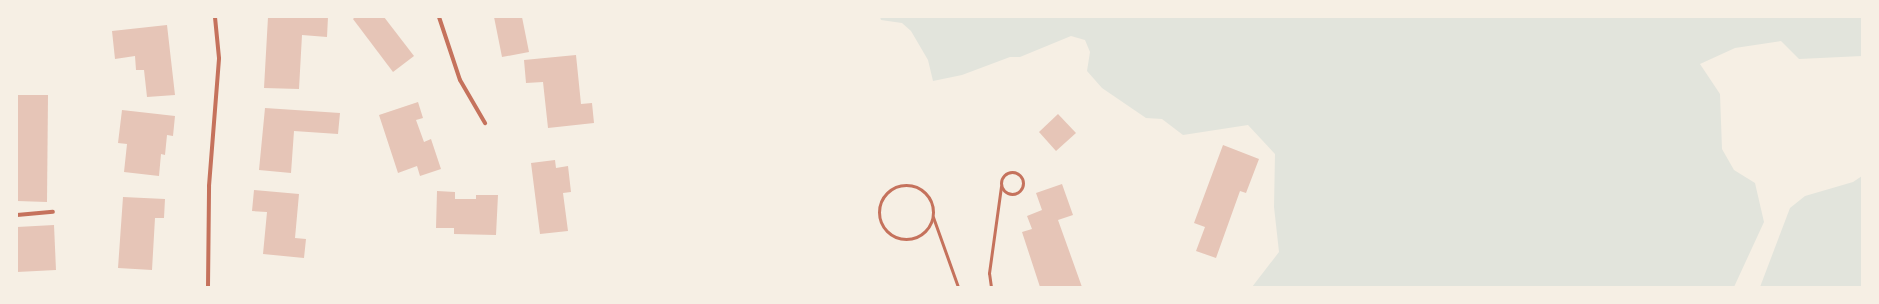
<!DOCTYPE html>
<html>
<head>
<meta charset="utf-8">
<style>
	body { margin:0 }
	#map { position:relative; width:1879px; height:304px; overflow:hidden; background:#f6efe4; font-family:Signika,sans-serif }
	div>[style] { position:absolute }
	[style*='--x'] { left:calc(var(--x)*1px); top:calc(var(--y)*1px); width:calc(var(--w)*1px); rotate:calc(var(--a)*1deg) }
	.green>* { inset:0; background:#e2e4dc }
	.building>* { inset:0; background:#e6c5b7 }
	.service>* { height:3px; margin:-1.5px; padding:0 1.5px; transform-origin:1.5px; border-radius:1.5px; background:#c5725c }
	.service>.ring { margin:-1.5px; padding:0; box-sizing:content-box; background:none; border:3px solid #c5725c; border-radius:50% }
	.minor>* { height:4px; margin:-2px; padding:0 2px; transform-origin:2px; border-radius:2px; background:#c5725c }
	span { translate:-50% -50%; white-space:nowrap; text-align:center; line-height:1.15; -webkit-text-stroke:3px #f6efe4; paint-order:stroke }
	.frame { position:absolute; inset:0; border:18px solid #f6efe4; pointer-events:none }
</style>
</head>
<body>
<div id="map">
	<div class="green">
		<div style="clip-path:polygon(880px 17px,1862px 17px,1862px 56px,1799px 59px,1781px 41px,1735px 48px,1700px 64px,1720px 94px,1722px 149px,1734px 170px,1755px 183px,1764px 222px,1734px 287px,1252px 287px,1279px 252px,1274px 207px,1275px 154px,1248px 125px,1183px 135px,1162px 119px,1146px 118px,1102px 88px,1087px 71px,1090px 52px,1085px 40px,1071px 36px,1020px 57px,1010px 57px,962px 75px,933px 81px,928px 60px,911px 31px,902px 23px,881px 20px)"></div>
		<div style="clip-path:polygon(1862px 176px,1862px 287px,1760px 287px,1790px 208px,1805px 196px,1853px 182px)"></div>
	</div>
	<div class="building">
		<div style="clip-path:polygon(268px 17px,328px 17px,327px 37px,302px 35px,299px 89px,264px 88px)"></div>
		<div style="clip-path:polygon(355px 17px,384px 17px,414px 56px,393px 72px,353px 19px)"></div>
		<div style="clip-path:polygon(494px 17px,522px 17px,529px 52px,502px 57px)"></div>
		<div style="clip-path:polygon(167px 25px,175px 95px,147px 97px,144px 70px,136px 70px,135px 56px,115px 59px,112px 31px)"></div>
		<div style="clip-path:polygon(576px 55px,581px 104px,592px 103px,594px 123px,548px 128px,543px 82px,526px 83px,524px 60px)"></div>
		<div style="clip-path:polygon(17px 95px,48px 95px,47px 202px,17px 201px)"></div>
		<div style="clip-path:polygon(418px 102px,423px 118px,416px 120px,424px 142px,431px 139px,441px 169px,420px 176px,417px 166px,398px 173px,379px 115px)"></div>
		<div style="clip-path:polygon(265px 108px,340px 113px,338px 134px,294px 131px,291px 173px,259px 170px)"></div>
		<div style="clip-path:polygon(122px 110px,175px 116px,173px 136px,167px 135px,165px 155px,161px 154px,159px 176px,124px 172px,127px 144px,118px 143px)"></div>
		<div style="clip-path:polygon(1058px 114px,1076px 133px,1056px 151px,1039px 132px)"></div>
		<div style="clip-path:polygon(1223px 145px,1259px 159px,1246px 193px,1240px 191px,1216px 258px,1196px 251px,1205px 227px,1194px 223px)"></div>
		<div style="clip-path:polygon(555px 160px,556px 168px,568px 166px,571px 192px,563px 193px,568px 231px,540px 234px,531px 163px)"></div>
		<div style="clip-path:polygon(1062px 184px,1073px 215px,1058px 220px,1082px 287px,1040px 287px,1022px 232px,1032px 229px,1027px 216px,1042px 210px,1036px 193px)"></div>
		<div style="clip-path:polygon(254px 190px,299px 194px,295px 238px,306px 239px,304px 258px,263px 254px,267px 212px,252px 211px)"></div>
		<div style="clip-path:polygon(437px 191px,455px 192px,455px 199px,476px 199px,476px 195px,498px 195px,496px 235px,454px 234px,454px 228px,436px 228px)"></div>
		<div style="clip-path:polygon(123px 197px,165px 199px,164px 218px,155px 218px,152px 270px,118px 268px)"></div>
		<div style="clip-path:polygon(54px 225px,56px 270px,17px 272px,17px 227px)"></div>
	</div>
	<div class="service">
		<div class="ring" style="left:1001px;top:172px;width:19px;height:19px"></div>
		<div class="ring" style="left:879px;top:185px;width:51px;height:51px"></div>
		<div style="--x:933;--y:217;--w:74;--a:70.3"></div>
		<div style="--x:991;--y:287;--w:14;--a:-98"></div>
		<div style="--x:989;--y:273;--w:87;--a:-82.1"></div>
	</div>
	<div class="minor">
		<div style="--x:439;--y:17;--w:66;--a:71.6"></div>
		<div style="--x:460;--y:80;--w:50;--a:59.8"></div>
		<div style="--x:17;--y:215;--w:36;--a:-5"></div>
		<div style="--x:208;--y:287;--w:101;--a:-89.4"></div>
		<div style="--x:209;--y:186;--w:128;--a:-85.5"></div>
		<div style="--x:219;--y:58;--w:41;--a:-95.6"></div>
	</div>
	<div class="frame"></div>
</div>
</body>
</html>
